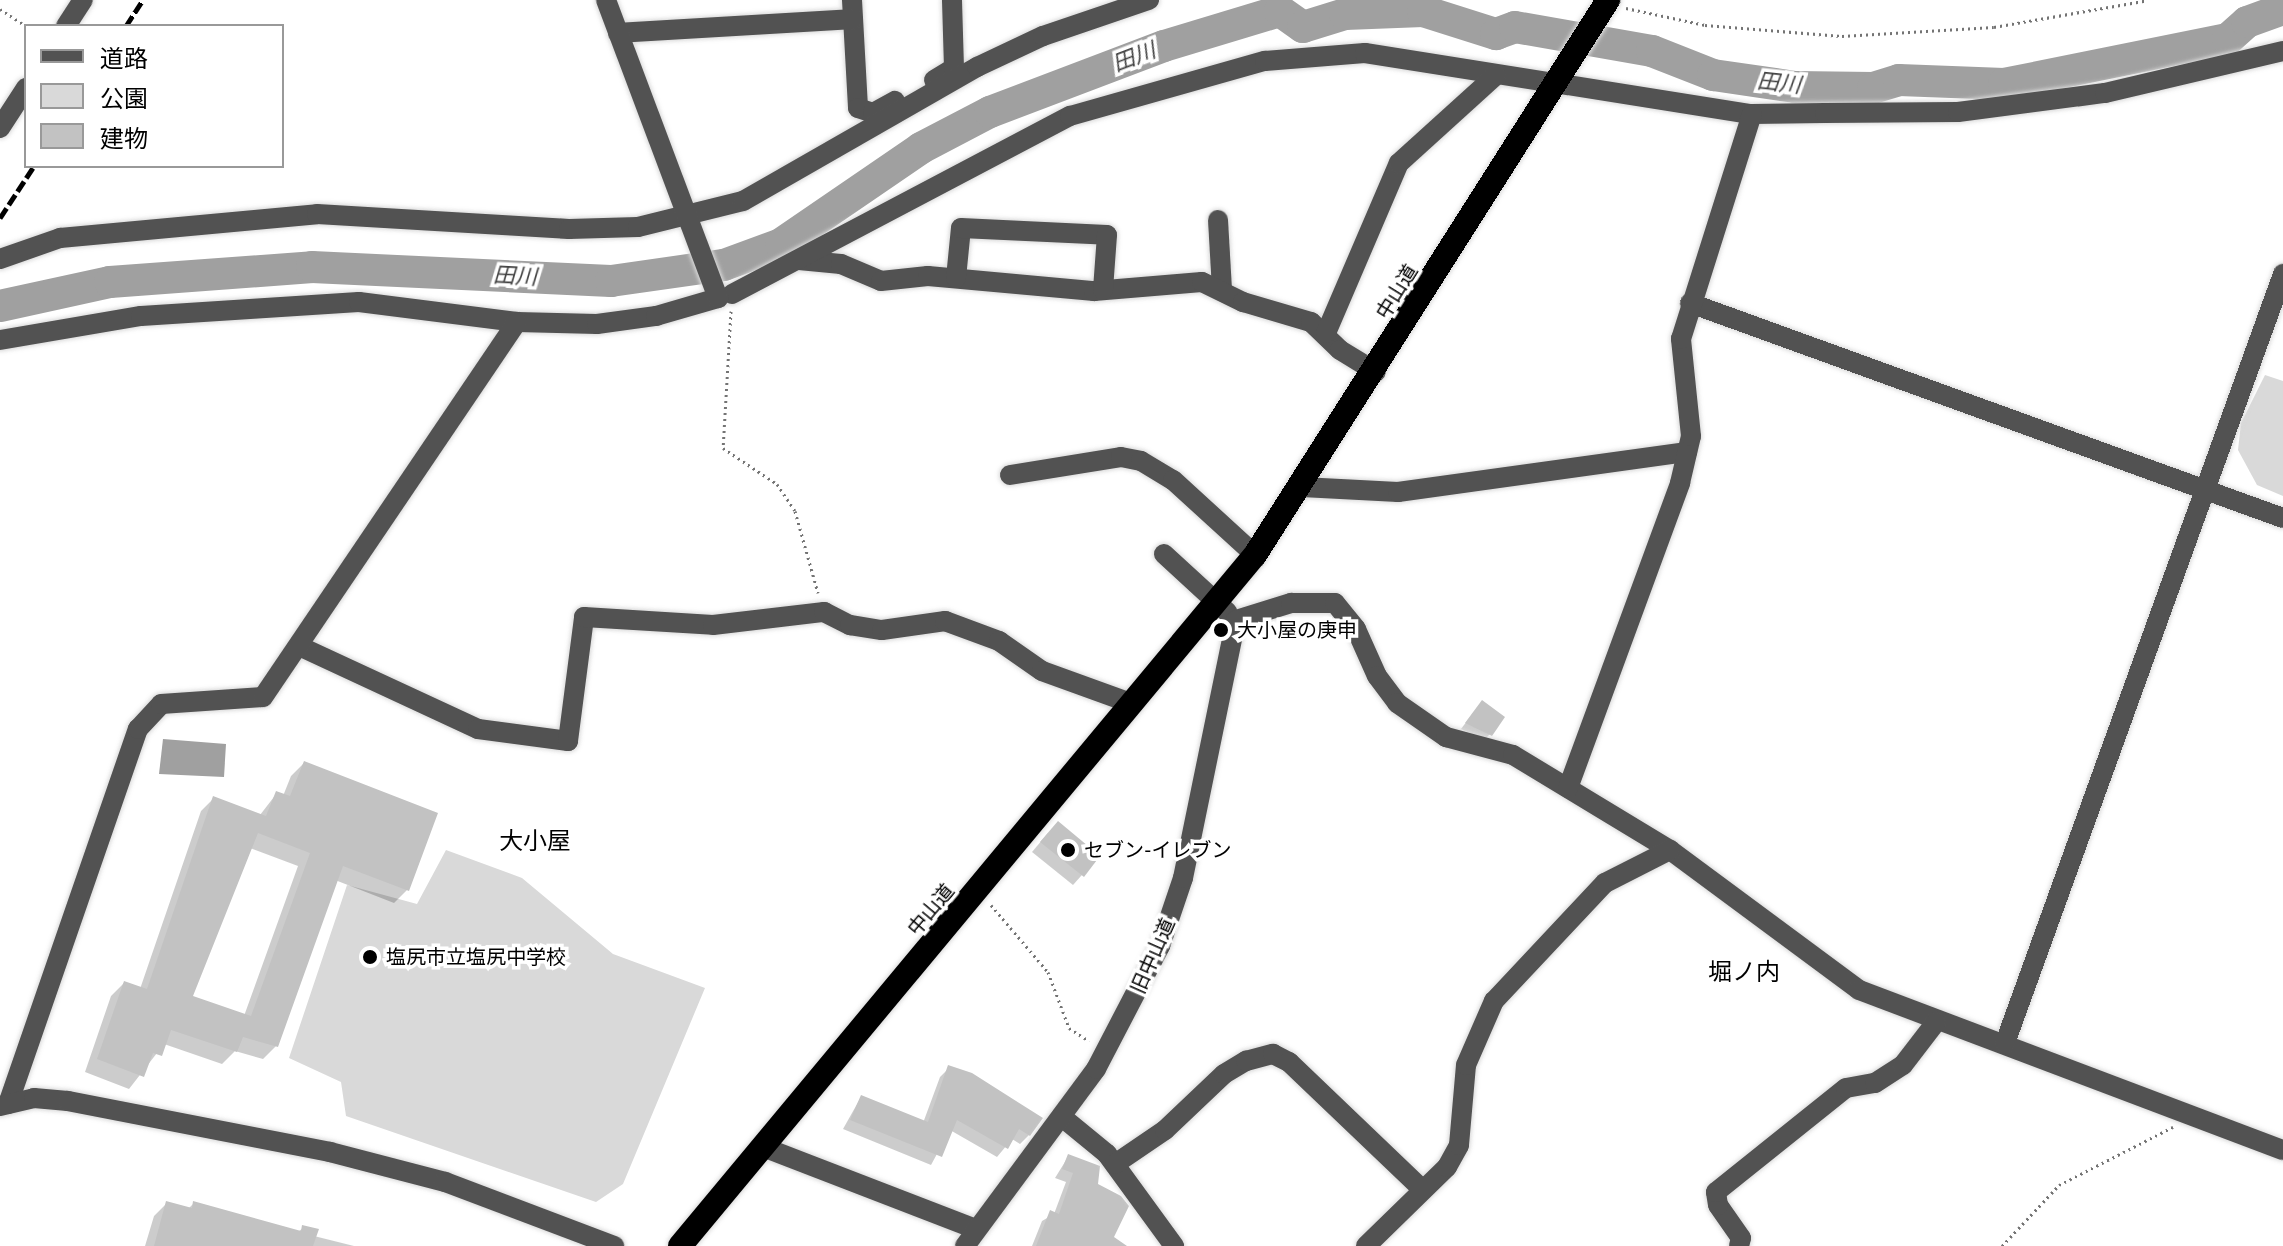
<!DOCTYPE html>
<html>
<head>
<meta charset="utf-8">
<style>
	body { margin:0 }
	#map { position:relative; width:2283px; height:1246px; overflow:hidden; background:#fff; font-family:"Public Sans","Noto Sans JP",sans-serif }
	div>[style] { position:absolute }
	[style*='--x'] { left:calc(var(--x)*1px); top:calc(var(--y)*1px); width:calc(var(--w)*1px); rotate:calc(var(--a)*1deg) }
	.green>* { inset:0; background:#d9d9d9 }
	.water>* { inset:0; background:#a0a0a0 }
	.shadow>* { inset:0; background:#0003 }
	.river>* { height:32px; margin:-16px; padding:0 16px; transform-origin:16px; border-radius:16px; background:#a0a0a0 }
	.building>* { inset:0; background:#c2c2c2 }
	.path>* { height:3px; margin-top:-1.5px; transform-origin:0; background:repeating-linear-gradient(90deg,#747474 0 2px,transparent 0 6px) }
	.roads { filter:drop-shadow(0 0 2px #dbdbdb) drop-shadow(0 0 2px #dbdbdb) }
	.minor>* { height:20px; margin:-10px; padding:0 10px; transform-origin:10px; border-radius:10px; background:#525252 }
	.highway>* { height:24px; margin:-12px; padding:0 12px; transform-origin:12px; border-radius:12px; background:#000 }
	.rail>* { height:5px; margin-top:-2.5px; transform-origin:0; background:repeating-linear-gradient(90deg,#000 0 12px,transparent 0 16px) }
	.dots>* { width:22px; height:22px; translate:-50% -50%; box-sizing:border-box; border:4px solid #fff; border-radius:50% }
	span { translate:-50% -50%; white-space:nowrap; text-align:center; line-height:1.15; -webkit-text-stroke:7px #fff; paint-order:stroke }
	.street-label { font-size:20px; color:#000 }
	.poi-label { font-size:20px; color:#000 }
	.left { translate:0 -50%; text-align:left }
	.water-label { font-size:22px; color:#414141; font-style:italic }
	.quarter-label { font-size:24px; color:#000 }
	.legend { position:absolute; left:24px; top:24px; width:260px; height:144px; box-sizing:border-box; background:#fff; border:2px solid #999; margin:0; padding:10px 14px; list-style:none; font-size:24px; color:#000 }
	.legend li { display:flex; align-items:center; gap:16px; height:40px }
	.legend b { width:40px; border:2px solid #999 }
</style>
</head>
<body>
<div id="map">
	<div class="green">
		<div style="clip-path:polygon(2265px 375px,2283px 381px,2283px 496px,2257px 485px,2238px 450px,2241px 423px)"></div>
		<div style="clip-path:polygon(446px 850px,522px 878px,613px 954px,705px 988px,623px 1184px,596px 1202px,346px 1116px,341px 1082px,289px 1058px,347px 885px,417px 904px)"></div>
	</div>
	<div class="water">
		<div style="clip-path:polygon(163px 739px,226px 744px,224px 777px,159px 774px)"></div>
	</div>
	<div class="shadow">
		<div style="clip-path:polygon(1476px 709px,1490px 734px,1484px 740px,1461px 729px)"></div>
		<div style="clip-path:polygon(evenodd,304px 763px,407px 890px,394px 903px,335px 880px,276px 1046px,263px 1059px,235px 1051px,222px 1064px,164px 1044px,129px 1089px,85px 1072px,111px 996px,124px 983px,140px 989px,201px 811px,214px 798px,260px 815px,277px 793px,283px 796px,291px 776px,304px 763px,250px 848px,298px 866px,244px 1016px,191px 997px,250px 848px)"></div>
		<div style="clip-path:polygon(1048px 833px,1098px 857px,1073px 885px,1032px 852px)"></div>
		<div style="clip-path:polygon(949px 1068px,1029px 1135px,1020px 1144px,1012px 1139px,997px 1157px,950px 1130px,931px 1165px,843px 1129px,861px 1097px,923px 1123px,940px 1077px)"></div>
		<div style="clip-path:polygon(1068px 1157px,1095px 1185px,1112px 1237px,1123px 1246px,1032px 1246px,1042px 1221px,1054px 1214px,1066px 1182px,1055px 1178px)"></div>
		<div style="clip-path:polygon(167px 1203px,188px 1209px,194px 1203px,298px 1232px,303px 1228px,314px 1236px,354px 1246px,145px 1246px,154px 1216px)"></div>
	</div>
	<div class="river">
		<div style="--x:0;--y:306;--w:113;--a:-12.3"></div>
		<div style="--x:110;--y:282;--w:203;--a:-4.2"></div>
		<div style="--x:312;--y:267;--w:299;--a:2.7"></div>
		<div style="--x:611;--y:281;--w:114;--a:-8.1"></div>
		<div style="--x:724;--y:265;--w:61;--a:-20.2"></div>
		<div style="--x:781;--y:244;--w:170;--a:-34.4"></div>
		<div style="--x:921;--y:148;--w:78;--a:-27.6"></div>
		<div style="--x:990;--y:112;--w:186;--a:-20.8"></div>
		<div style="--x:1164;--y:46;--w:121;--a:-16.8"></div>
		<div style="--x:1280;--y:11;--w:28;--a:35"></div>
		<div style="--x:1303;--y:27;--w:44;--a:-17.2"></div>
		<div style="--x:1345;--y:14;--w:78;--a:-2.2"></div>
		<div style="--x:1423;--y:11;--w:77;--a:17.5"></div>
		<div style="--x:1496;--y:34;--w:20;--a:-20"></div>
		<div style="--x:1515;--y:27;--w:139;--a:9.9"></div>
		<div style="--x:1652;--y:51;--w:66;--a:21.5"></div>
		<div style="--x:1713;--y:75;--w:83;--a:8.3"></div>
		<div style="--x:1795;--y:87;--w:78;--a:0.7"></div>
		<div style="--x:1873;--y:88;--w:27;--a:-17"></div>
		<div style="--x:1899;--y:80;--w:105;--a:2.2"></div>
		<div style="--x:2004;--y:84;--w:228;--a:-11.4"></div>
		<div style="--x:2228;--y:39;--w:25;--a:-42"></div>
		<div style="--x:2247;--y:22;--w:38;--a:-20"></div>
	</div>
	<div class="building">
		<div style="clip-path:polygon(1482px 700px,1505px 717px,1492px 736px,1465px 723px)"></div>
		<div style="clip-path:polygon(evenodd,304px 761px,438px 813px,409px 891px,343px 866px,278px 1047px,243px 1037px,237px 1052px,171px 1030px,162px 1056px,153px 1053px,144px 1077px,97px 1059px,124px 981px,147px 989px,213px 796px,266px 816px,276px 791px,290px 796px,304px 761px,258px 833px,310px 853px,251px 1016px,193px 996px,258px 833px)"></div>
		<div style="clip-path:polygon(1058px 821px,1100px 856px,1084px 877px,1040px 842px)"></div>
		<div style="clip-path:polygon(948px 1065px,972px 1073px,1043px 1118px,1030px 1136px,1019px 1129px,1008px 1149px,957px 1120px,942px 1157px,850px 1120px,861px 1095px,928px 1122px)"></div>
		<div style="clip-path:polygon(1068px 1154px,1100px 1166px,1098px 1184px,1121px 1196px,1129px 1206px,1114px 1237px,1127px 1246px,1036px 1246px,1050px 1210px,1059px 1214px,1073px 1173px,1062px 1169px)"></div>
		<div style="clip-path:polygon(166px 1201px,192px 1208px,193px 1201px,301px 1231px,302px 1225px,319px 1229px,313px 1246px,154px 1246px)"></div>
	</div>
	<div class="path">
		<div style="--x:1626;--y:8;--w:81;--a:12.1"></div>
		<div style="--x:1705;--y:25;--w:137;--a:4.6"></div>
		<div style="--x:1842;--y:36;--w:152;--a:-3.4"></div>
		<div style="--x:1994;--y:27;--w:156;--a:-9.9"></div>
		<div style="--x:0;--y:9;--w:31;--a:33"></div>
		<div style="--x:731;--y:311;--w:137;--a:93.3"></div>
		<div style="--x:723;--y:448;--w:65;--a:33.7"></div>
		<div style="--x:777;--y:484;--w:32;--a:56"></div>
		<div style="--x:795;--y:511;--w:85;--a:74.3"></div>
		<div style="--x:991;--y:905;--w:88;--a:49.6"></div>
		<div style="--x:1048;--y:972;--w:60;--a:69.4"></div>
		<div style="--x:1069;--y:1028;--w:24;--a:33"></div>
		<div style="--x:2002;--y:1246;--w:83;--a:-46.9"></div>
		<div style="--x:2059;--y:1185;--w:128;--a:-27"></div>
	</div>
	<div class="roads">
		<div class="minor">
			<div style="--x:852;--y:0;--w:108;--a:86.8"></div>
			<div style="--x:858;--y:108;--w:16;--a:18"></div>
			<div style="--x:873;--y:113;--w:25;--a:-29"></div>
			<div style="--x:66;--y:26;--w:31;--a:-57"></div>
			<div style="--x:618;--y:33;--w:235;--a:-3.4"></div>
			<div style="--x:934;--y:80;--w:23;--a:-31"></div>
			<div style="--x:954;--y:68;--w:68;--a:-91.7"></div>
			<div style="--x:0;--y:128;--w:48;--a:-57"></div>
			<div style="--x:1218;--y:220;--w:69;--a:86.7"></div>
			<div style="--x:0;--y:259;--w:64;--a:-19.3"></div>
			<div style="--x:60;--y:238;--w:258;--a:-5.3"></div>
			<div style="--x:317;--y:214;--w:252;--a:3.4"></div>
			<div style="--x:569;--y:229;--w:69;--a:-1.7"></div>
			<div style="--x:638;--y:227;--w:108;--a:-13.9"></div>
			<div style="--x:743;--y:201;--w:270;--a:-29.8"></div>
			<div style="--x:977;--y:67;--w:73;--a:-25.2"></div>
			<div style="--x:1043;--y:36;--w:112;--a:-18.8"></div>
			<div style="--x:799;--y:260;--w:42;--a:5.4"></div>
			<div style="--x:841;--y:264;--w:43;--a:23"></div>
			<div style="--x:881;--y:281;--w:47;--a:-6.1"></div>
			<div style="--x:928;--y:276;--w:167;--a:5.2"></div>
			<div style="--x:1094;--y:291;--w:108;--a:-4.8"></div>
			<div style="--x:1202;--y:282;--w:46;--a:26"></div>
			<div style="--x:1243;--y:302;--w:71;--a:16.4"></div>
			<div style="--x:1311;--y:322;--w:40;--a:44"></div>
			<div style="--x:1340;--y:350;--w:42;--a:31.4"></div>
			<div style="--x:956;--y:278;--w:50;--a:-84.3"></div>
			<div style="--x:961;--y:228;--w:146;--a:2.7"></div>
			<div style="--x:1107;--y:235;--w:55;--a:94.2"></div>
			<div style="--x:732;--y:294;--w:382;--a:-27.8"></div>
			<div style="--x:1070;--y:116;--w:203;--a:-15.8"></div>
			<div style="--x:1265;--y:61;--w:100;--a:-4.6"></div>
			<div style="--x:1365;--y:53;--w:392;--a:9"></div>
			<div style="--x:1752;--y:114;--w:73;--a:-0.8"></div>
			<div style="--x:1825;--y:113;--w:133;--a:-0.4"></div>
			<div style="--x:1958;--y:112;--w:148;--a:-7.4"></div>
			<div style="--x:2105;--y:93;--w:183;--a:-13.3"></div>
			<div style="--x:1690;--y:303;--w:631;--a:19.93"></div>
			<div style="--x:1326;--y:333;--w:185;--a:-66.8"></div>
			<div style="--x:1399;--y:163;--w:131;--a:-42.2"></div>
			<div style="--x:0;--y:340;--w:143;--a:-9.7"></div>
			<div style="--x:141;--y:316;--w:218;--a:-3.7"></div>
			<div style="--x:359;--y:302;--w:159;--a:7.2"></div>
			<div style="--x:517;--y:322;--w:80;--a:1.4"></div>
			<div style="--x:597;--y:324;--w:60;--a:-7.7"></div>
			<div style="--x:656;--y:316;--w:65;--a:-16.2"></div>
			<div style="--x:718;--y:298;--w:318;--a:-110.6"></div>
			<div style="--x:1010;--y:475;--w:112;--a:-9.2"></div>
			<div style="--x:1121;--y:457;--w:20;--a:11"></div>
			<div style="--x:1141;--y:461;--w:37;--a:31"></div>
			<div style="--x:1173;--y:480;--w:111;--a:42.4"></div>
			<div style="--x:1302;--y:487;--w:96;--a:3"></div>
			<div style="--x:1398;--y:492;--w:292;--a:-7.9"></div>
			<div style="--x:1164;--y:554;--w:86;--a:42.6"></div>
			<div style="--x:1236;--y:620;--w:58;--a:-17.2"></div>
			<div style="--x:1291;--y:603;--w:44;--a:0"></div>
			<div style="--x:1335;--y:603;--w:33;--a:51"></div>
			<div style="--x:1356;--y:629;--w:51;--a:65.9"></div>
			<div style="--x:1377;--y:676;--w:34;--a:53"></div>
			<div style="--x:1397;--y:703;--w:60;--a:34.8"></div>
			<div style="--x:1446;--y:737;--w:69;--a:15"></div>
			<div style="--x:1513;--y:755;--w:184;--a:31.2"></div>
			<div style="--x:1670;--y:850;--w:235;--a:36.5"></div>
			<div style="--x:1859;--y:990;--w:453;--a:20.7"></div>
			<div style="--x:299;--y:646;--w:197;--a:24.9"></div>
			<div style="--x:478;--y:729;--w:91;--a:7.6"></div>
			<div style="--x:568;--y:741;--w:125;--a:-82.6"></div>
			<div style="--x:584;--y:617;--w:129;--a:3.5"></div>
			<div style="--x:713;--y:625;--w:112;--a:-6.7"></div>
			<div style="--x:824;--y:612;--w:29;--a:27"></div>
			<div style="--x:850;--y:625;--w:32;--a:9"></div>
			<div style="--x:882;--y:630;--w:64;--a:-8.1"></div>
			<div style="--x:945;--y:621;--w:58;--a:20.3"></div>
			<div style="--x:999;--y:641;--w:52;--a:34.9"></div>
			<div style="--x:1042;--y:671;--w:97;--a:19.9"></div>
			<div style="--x:1568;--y:788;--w:325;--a:-69.8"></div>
			<div style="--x:1680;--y:483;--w:48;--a:-76.8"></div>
			<div style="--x:1691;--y:436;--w:98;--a:-95.9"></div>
			<div style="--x:1681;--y:339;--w:236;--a:-72.5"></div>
			<div style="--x:2005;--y:1043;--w:818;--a:-70.12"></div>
			<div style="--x:8;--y:1104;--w:397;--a:-70.9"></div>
			<div style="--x:138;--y:729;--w:34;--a:-47"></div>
			<div style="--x:161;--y:704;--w:102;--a:-3.9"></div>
			<div style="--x:263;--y:697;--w:453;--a:-55.9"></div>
			<div style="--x:0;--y:1106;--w:35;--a:-13"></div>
			<div style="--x:34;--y:1098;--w:34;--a:5"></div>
			<div style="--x:68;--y:1101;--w:267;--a:11"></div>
			<div style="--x:330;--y:1152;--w:119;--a:14.6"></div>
			<div style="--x:445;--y:1182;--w:181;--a:20.7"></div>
			<div style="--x:1062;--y:1117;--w:58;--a:39.4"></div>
			<div style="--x:1107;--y:1154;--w:114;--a:53.9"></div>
			<div style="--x:763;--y:1147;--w:228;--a:21.1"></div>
			<div style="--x:1115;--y:1164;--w:60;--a:-34.2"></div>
			<div style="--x:1165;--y:1130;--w:81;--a:-43.5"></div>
			<div style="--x:1224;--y:1074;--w:26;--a:-31"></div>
			<div style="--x:1246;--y:1061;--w:28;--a:-15"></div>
			<div style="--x:1273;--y:1054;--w:18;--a:27"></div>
			<div style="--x:1289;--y:1062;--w:184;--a:43.7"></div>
			<div style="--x:965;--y:1246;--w:220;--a:-53.5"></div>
			<div style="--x:1096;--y:1069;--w:139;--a:-62.5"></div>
			<div style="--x:1160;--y:946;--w:72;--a:-71.3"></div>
			<div style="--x:1183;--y:878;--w:263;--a:-78.4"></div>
			<div style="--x:1366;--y:1246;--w:113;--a:-44.3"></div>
			<div style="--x:1447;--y:1167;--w:25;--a:-61"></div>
			<div style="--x:1459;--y:1145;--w:80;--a:-85"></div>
			<div style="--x:1466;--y:1065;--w:70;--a:-66.4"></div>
			<div style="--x:1494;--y:1001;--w:162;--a:-46.8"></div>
			<div style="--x:1605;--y:883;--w:73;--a:-26.9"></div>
			<div style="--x:1739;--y:1246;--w:8;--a:-76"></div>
			<div style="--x:1741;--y:1238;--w:40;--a:-124.9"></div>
			<div style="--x:1718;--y:1205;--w:13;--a:-99"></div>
			<div style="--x:1716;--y:1192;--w:166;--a:-38.7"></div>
			<div style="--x:1846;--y:1088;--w:29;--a:-10"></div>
			<div style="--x:1875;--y:1083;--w:33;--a:-33"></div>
			<div style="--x:1903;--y:1065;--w:54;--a:-52.5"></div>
		</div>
		<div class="highway">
			<div style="--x:680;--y:1246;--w:899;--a:-50.24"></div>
			<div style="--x:1255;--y:555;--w:658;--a:-57.54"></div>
		</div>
	</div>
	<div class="rail">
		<div style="--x:126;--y:26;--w:31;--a:-57"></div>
		<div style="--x:0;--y:218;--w:62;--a:-56.8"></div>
	</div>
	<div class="dots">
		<div style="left:1221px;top:630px;background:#000"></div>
		<div style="left:1068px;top:850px;background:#000"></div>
		<div style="left:370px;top:957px;background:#000"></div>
	</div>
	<div class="street-label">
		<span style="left:1397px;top:292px;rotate:-58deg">中山道</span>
		<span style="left:931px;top:910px;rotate:-50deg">中山道</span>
		<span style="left:1153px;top:956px;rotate:-66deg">旧中山道</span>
	</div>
	<div class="poi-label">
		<span class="left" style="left:1237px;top:630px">大小屋の庚申</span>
		<span class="left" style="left:1084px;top:850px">セブン-イレブン</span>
		<span class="left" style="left:386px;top:957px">塩尻市立塩尻中学校</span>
	</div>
	<div class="water-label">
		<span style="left:1134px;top:57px;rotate:-21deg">田川</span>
		<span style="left:1779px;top:83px;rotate:6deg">田川</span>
		<span style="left:515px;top:276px;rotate:3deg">田川</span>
	</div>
	<div class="quarter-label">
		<span style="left:535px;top:841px">大小屋</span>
		<span style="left:1744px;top:972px">堀ノ内</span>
	</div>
	<ul class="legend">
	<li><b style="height:10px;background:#525252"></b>道路</li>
	<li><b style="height:22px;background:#d9d9d9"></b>公園</li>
	<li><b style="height:22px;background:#c2c2c2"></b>建物</li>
	</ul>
</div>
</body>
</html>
